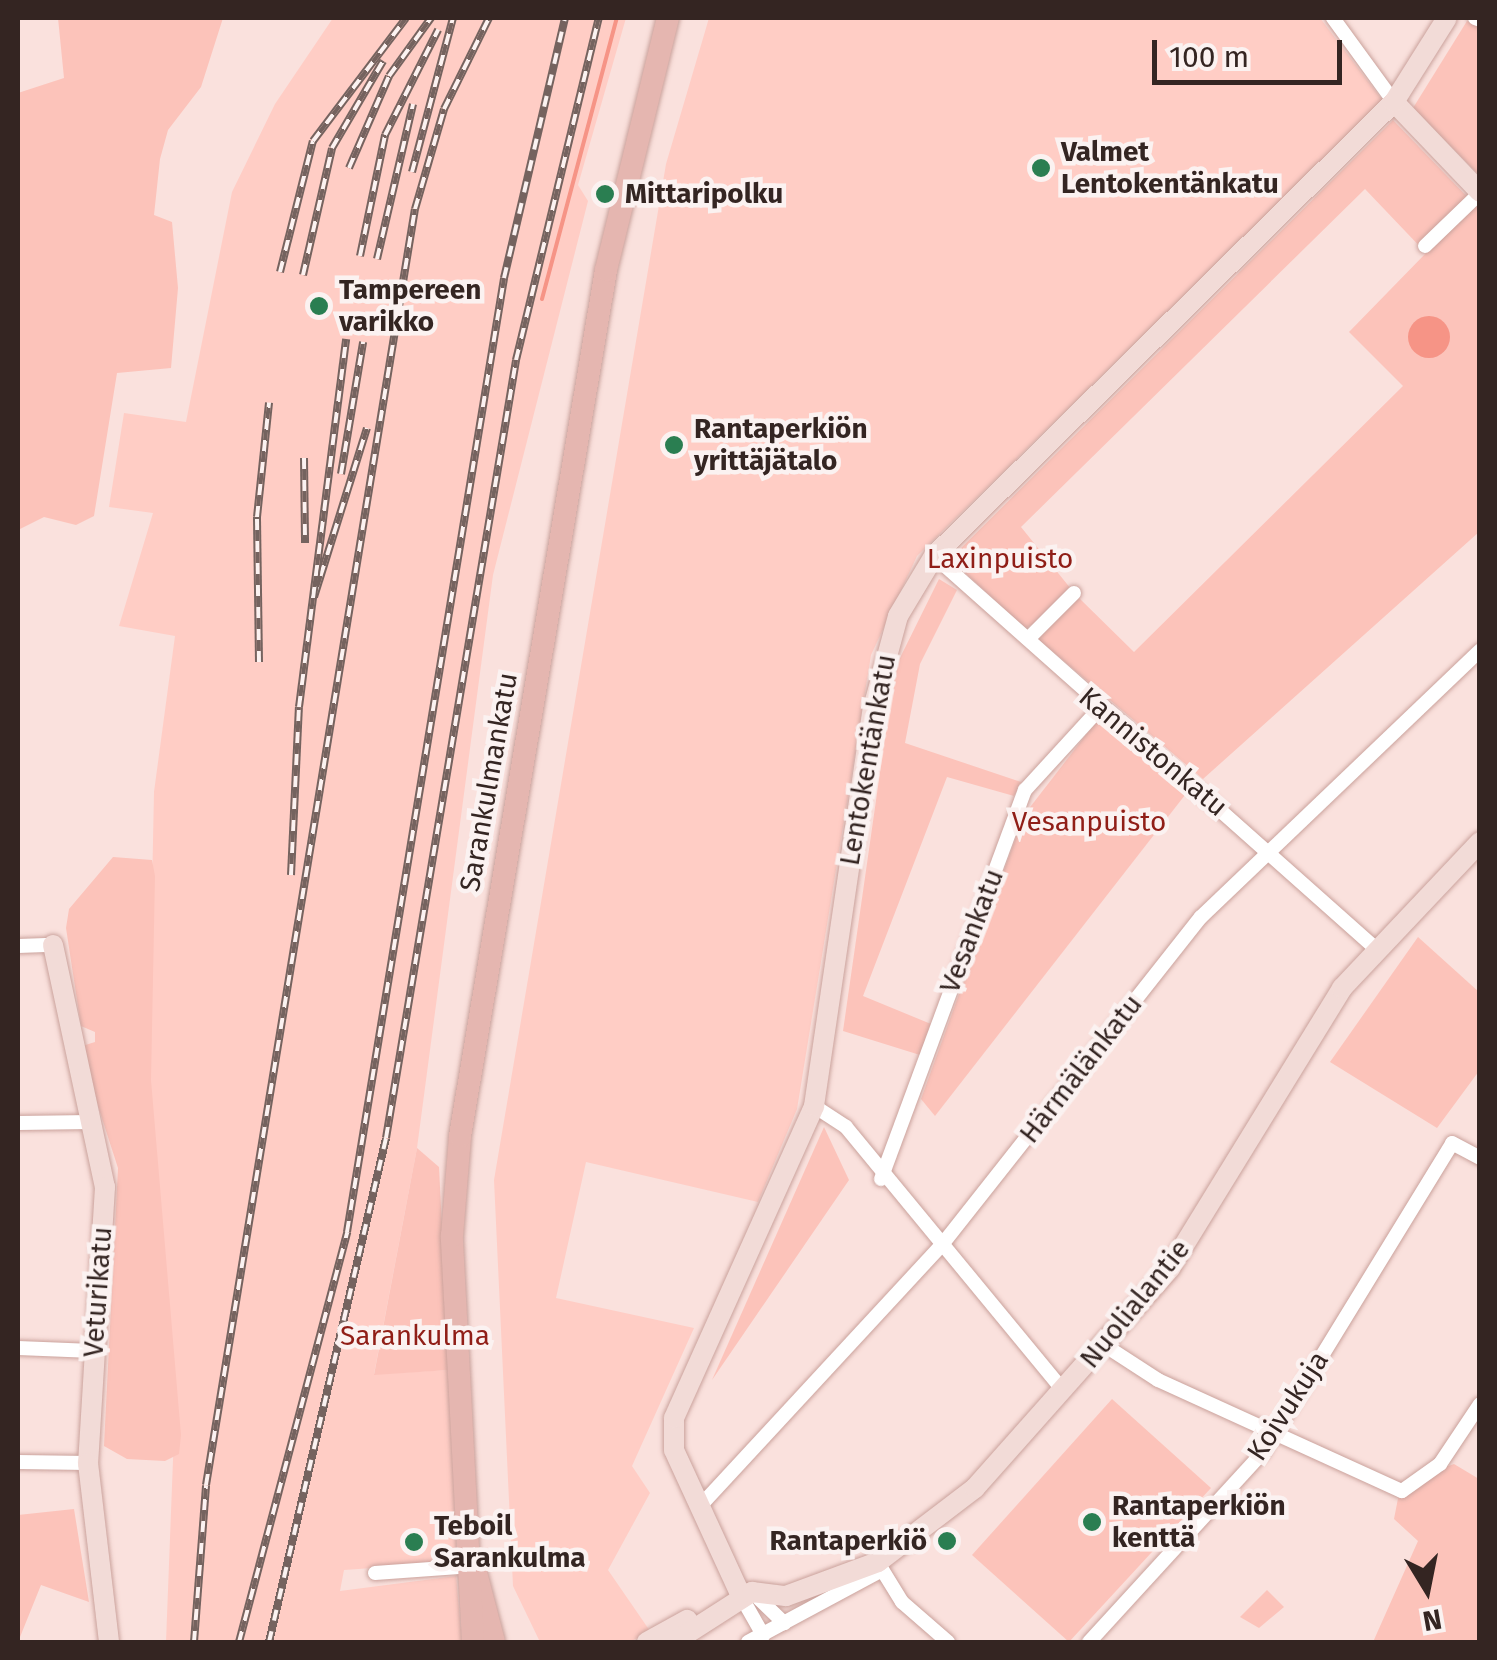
<!DOCTYPE html>
<html>
<head>
<meta charset="utf-8">
<style>
	body { margin:0 }
	#map { position:relative; width:1497px; height:1660px; overflow:hidden; background:#fae1dd; font-family:"Fira Sans",sans-serif }
	div>[style] { position:absolute }
	[style*='--x'] { left:calc(var(--x)*1px); top:calc(var(--y)*1px); width:calc(var(--w)*1px); rotate:calc(var(--a)*1deg) }
	.built>* { inset:0; background:#ffcdc5 }
	.green>* { inset:0; background:#fcc3ba }
	.water>* { inset:0; background:#f69486 }
	.round { border-radius:50% }
	.stream>* { height:4px; margin:-2px; padding:0 2px; transform-origin:2px; border-radius:2px; background:#f69486 }
	.roads { filter:drop-shadow(0 0 2px #caa29c) drop-shadow(0 0 2px #caa29c) }
	.street>* { height:14px; margin:-7px; padding:0 7px; transform-origin:7px; border-radius:7px; background:#fff }
	.secondary>* { height:20px; margin:-10px; padding:0 10px; transform-origin:10px; border-radius:10px; background:#f2dbd7 }
	.primary>* { height:22px; margin:-11px; padding:0 11px; transform-origin:11px; border-radius:11px; background:#e5b6b0 }
	.rail>* { height:8px; margin-top:-4px; transform-origin:0; background:repeating-linear-gradient(90deg,#fbf2f1 0 11px,#75635f 0 22px); box-sizing:border-box; border-block:2px solid #75635f }
	.dots>* { width:28px; height:28px; translate:-50% -50%; box-sizing:border-box; border:5px solid #fbf2f1; border-radius:50% }
	span { translate:-50% -50%; white-space:nowrap; text-align:center; line-height:1.15; -webkit-text-stroke:9px #fbf2f1; paint-order:stroke }
	.poi-label { font-size:28px; color:#342522; font-weight:700 }
	.left { translate:0 -50%; text-align:left }
	.right { translate:-100% -50%; text-align:right }
	.park-label { font-size:28px; color:#901e17 }
	.street-label { font-size:28px; color:#342522 }
	.frame { position:absolute; inset:0; border:20px solid #342522; pointer-events:none }
	.north { position:absolute; left:1377px; top:1540px; width:100px; height:100px; -webkit-text-stroke:8px #fbf2f1; paint-order:stroke; rotate:170deg; font-size:28px; font-weight:700; line-height:40px; text-align:center; color:#342522 }
	.north::after { content:''; display:block; margin:auto; width:35px; height:45px; background:#342522; clip-path:polygon(50% 0,100% 100%,50% 72%,0 100%) }
	.scale { position:absolute; left:1152px; top:40px; width:190px; height:45px; box-sizing:border-box; border:5px solid #342522; border-top:0; padding-left:12px; font-size:30px; line-height:35px; white-space:nowrap; color:#342522; -webkit-text-stroke:8px #fbf2f1; paint-order:stroke }
</style>
</head>
<body>
<div id="map">
	<div class="built">
		<div style="clip-path:polygon(333px 18px,626px 18px,578px 185px,588px 201px,493px 575px,417px 1148px,374px 1374px,449px 1370px,457px 1562px,344px 1570px,340px 1591px,456px 1576px,462px 1642px,166px 1642px,175px 1408px,148px 1086px,154px 792px,175px 636px,119px 626px,153px 513px,109px 507px,124px 413px,186px 422px,232px 192px,275px 104px)"></div>
		<div style="clip-path:polygon(709px 18px,1320px 18px,1383px 101px,917px 556px,871px 655px,797px 1109px,758px 1202px,586px 1162px,556px 1298px,694px 1328px,632px 1466px,650px 1493px,608px 1570px,650px 1631px,630px 1642px,540px 1642px,513px 1586px,494px 1180px,666px 164px)"></div>
	</div>
	<div class="green">
		<div style="clip-path:polygon(58px 18px,223px 18px,201px 87px,168px 130px,160px 159px,154px 215px,172px 222px,178px 288px,171px 368px,117px 373px,94px 516px,76px 525px,44px 517px,18px 530px,18px 93px,64px 78px)"></div>
		<div style="clip-path:polygon(1467px 21px,1479px 26px,1479px 175px,1413px 108px)"></div>
		<div style="clip-path:polygon(1393px 120px,1479px 209px,1479px 532px,1203px 779px,1038px 639px,1078px 597px,1134px 652px,1403px 386px,1349px 332px,1426px 253px,1365px 189px,1021px 527px,1071px 589px,1036px 623px,1025px 628px,950px 559px)"></div>
		<div style="clip-path:polygon(939px 579px,957px 590px,920px 664px,905px 743px,1021px 782px,1014px 796px,947px 777px,863px 996px,931px 1024px,920px 1055px,843px 1031px,895px 668px)"></div>
		<div style="clip-path:polygon(1099px 718px,1185px 795px,935px 1116px,921px 1099px,1024px 815px)"></div>
		<div style="clip-path:polygon(113px 857px,152px 860px,155px 876px,151px 1080px,181px 1435px,179px 1454px,165px 1461px,127px 1459px,104px 1446px,118px 1168px,79px 1047px,95px 1042px,95px 1032px,81px 1026px,66px 928px,69px 909px)"></div>
		<div style="clip-path:polygon(1418px 937px,1479px 992px,1479px 1071px,1437px 1128px,1330px 1062px)"></div>
		<div style="clip-path:polygon(824px 1127px,849px 1180px,712px 1380px)"></div>
		<div style="clip-path:polygon(417px 1148px,439px 1167px,449px 1370px,374px 1375px)"></div>
		<div style="clip-path:polygon(1112px 1399px,1211px 1488px,1069px 1642px,972px 1555px)"></div>
		<div style="clip-path:polygon(1454px 1464px,1479px 1479px,1479px 1642px,1373px 1642px,1418px 1541px,1394px 1519px,1401px 1483px)"></div>
		<div style="clip-path:polygon(74px 1509px,89px 1602px,41px 1585px,18px 1642px,18px 1515px)"></div>
		<div style="clip-path:polygon(1267px 1590px,1284px 1607px,1259px 1628px,1240px 1617px)"></div>
	</div>
	<div class="water">
		<div class="round" style="left:1408px;top:316px;width:42px;height:42px"></div>
	</div>
	<div class="stream">
		<div style="--x:542;--y:299;--w:291;--a:-75.1"></div>
	</div>
	<div class="roads">
		<div class="street">
			<div style="--x:1333;--y:18;--w:104;--a:54"></div>
			<div style="--x:1475;--y:18;--w:5;--a:22"></div>
			<div style="--x:1425;--y:246;--w:76;--a:-43.9"></div>
			<div style="--x:934;--y:556;--w:589;--a:41.63"></div>
			<div style="--x:1028;--y:639;--w:65;--a:-45"></div>
			<div style="--x:18;--y:946;--w:35;--a:-2"></div>
			<div style="--x:814;--y:1106;--w:38;--a:33"></div>
			<div style="--x:846;--y:1127;--w:341;--a:50.5"></div>
			<div style="--x:18;--y:1123;--w:73;--a:-0.8"></div>
			<div style="--x:881;--y:1179;--w:415;--a:-69.7"></div>
			<div style="--x:1025;--y:790;--w:113;--a:-47.5"></div>
			<div style="--x:1104;--y:1345;--w:64;--a:32.9"></div>
			<div style="--x:1158;--y:1380;--w:268;--a:24.5"></div>
			<div style="--x:1402;--y:1491;--w:47;--a:-35.4"></div>
			<div style="--x:1440;--y:1464;--w:72;--a:-56.3"></div>
			<div style="--x:18;--y:1348;--w:75;--a:2.3"></div>
			<div style="--x:18;--y:1462;--w:70;--a:0.8"></div>
			<div style="--x:701;--y:1505;--w:353;--a:-47.2"></div>
			<div style="--x:941;--y:1246;--w:419;--a:-51.7"></div>
			<div style="--x:1201;--y:917;--w:386;--a:-43.7"></div>
			<div style="--x:878;--y:1563;--w:46;--a:58.4"></div>
			<div style="--x:902;--y:1602;--w:61;--a:41"></div>
			<div style="--x:375;--y:1573;--w:98;--a:-4.1"></div>
			<div style="--x:752;--y:1592;--w:45;--a:44.1"></div>
			<div style="--x:742;--y:1598;--w:43;--a:60.4"></div>
			<div style="--x:748;--y:1642;--w:152;--a:-28.2"></div>
			<div style="--x:1089;--y:1642;--w:258;--a:-47.5"></div>
			<div style="--x:1263;--y:1452;--w:362;--a:-58.5"></div>
			<div style="--x:1452;--y:1143;--w:32;--a:28"></div>
		</div>
		<div class="secondary">
			<div style="--x:1394;--y:102;--w:124;--a:46.3"></div>
			<div style="--x:53;--y:945;--w:248;--a:77.9"></div>
			<div style="--x:105;--y:1187;--w:277;--a:93.5"></div>
			<div style="--x:88;--y:1463;--w:180;--a:83.3"></div>
			<div style="--x:742;--y:1598;--w:163;--a:-114.7"></div>
			<div style="--x:674;--y:1450;--w:32;--a:-90"></div>
			<div style="--x:674;--y:1418;--w:342;--a:-65.8"></div>
			<div style="--x:814;--y:1106;--w:402;--a:-81.6"></div>
			<div style="--x:873;--y:708;--w:95;--a:-74.8"></div>
			<div style="--x:898;--y:616;--w:70;--a:-59"></div>
			<div style="--x:934;--y:556;--w:646;--a:-44.62"></div>
			<div style="--x:1394;--y:102;--w:99;--a:-57.8"></div>
			<div style="--x:647;--y:1642;--w:46;--a:-28.8"></div>
			<div style="--x:674;--y:1642;--w:93;--a:-32.7"></div>
			<div style="--x:752;--y:1592;--w:34;--a:7"></div>
			<div style="--x:786;--y:1596;--w:98;--a:-20.3"></div>
			<div style="--x:878;--y:1562;--w:122;--a:-37.3"></div>
			<div style="--x:975;--y:1488;--w:294;--a:-48.4"></div>
			<div style="--x:1170;--y:1268;--w:329;--a:-58.4"></div>
			<div style="--x:1342;--y:988;--w:201;--a:-46.6"></div>
		</div>
		<div class="primary">
			<div style="--x:475;--y:1569;--w:75;--a:75.4"></div>
			<div style="--x:473;--y:1642;--w:407;--a:-93"></div>
			<div style="--x:452;--y:1236;--w:100;--a:-85.4"></div>
			<div style="--x:460;--y:1136;--w:878;--a:-80.43"></div>
			<div style="--x:606;--y:270;--w:260;--a:-76.2"></div>
		</div>
	</div>
	<div class="rail">
		<div style="--x:349;--y:168;--w:100;--a:-66.5"></div>
		<div style="--x:389;--y:76;--w:72;--a:-54.1"></div>
		<div style="--x:412;--y:172;--w:159;--a:-75.1"></div>
		<div style="--x:360;--y:256;--w:124;--a:-78.3"></div>
		<div style="--x:385;--y:135;--w:118;--a:-63.2"></div>
		<div style="--x:377;--y:259;--w:159;--a:-76.9"></div>
		<div style="--x:280;--y:272;--w:135;--a:-75.9"></div>
		<div style="--x:313;--y:141;--w:154;--a:-52.9"></div>
		<div style="--x:303;--y:275;--w:130;--a:-77.1"></div>
		<div style="--x:332;--y:148;--w:101;--a:-59.6"></div>
		<div style="--x:304;--y:458;--w:85;--a:89.3"></div>
		<div style="--x:341;--y:474;--w:134;--a:-80.5"></div>
		<div style="--x:314;--y:597;--w:177;--a:-72.6"></div>
		<div style="--x:259;--y:662;--w:145;--a:-90.8"></div>
		<div style="--x:257;--y:517;--w:115;--a:-84"></div>
		<div style="--x:291;--y:875;--w:168;--a:-87.3"></div>
		<div style="--x:299;--y:707;--w:371;--a:-82.7"></div>
		<div style="--x:194;--y:1642;--w:157;--a:-85.6"></div>
		<div style="--x:206;--y:1485;--w:1293;--a:-80.7"></div>
		<div style="--x:415;--y:209;--w:104;--a:-73.8"></div>
		<div style="--x:444;--y:109;--w:102;--a:-63.7"></div>
		<div style="--x:239;--y:1642;--w:424;--a:-75.2"></div>
		<div style="--x:347;--y:1232;--w:967;--a:-80.65"></div>
		<div style="--x:504;--y:278;--w:267;--a:-76.8"></div>
		<div style="--x:269;--y:1642;--w:517;--a:-76.93"></div>
		<div style="--x:386;--y:1138;--w:789;--a:-80.51"></div>
		<div style="--x:516;--y:360;--w:352;--a:-76.4"></div>
	</div>
	<div class="dots">
		<div style="left:1041px;top:168px;background:#2a7e51"></div>
		<div style="left:605px;top:194px;background:#2a7e51"></div>
		<div style="left:319px;top:306px;background:#2a7e51"></div>
		<div style="left:674px;top:445px;background:#2a7e51"></div>
		<div style="left:1092px;top:1522px;background:#2a7e51"></div>
		<div style="left:947px;top:1541px;background:#2a7e51"></div>
		<div style="left:414px;top:1542px;background:#2a7e51"></div>
	</div>
	<div class="poi-label">
		<span class="left" style="left:1061px;top:168px">Valmet<br>Lentokentänkatu</span>
		<span class="left" style="left:625px;top:194px">Mittaripolku</span>
		<span class="left" style="left:339px;top:306px">Tampereen<br>varikko</span>
		<span class="left" style="left:694px;top:445px">Rantaperkiön<br>yrittäjätalo</span>
		<span class="left" style="left:1112px;top:1522px">Rantaperkiön<br>kenttä</span>
		<span class="left" style="left:434px;top:1542px">Teboil<br>Sarankulma</span>
		<span class="right" style="left:927px;top:1541px">Rantaperkiö</span>
	</div>
	<div class="park-label">
		<span style="left:1000px;top:559px">Laxinpuisto</span>
		<span style="left:1089px;top:822px">Vesanpuisto</span>
		<span style="left:415px;top:1336px">Sarankulma</span>
	</div>
	<div class="street-label">
		<span style="left:1153px;top:752px;rotate:40deg">Kannistonkatu</span>
		<span style="left:868px;top:760px;rotate:-80deg">Lentokentänkatu</span>
		<span style="left:489px;top:782px;rotate:-80deg">Sarankulmankatu</span>
		<span style="left:972px;top:931px;rotate:-69deg">Vesankatu</span>
		<span style="left:1081px;top:1069px;rotate:-52deg">Härmälänkatu</span>
		<span style="left:98px;top:1292px;rotate:-86deg">Veturikatu</span>
		<span style="left:1135px;top:1304px;rotate:-51deg">Nuolialantie</span>
		<span style="left:1288px;top:1406px;rotate:-57deg">Koivukuja</span>
	</div>
	<div class="frame"></div>
	<div class="north">N</div>
	<div class="scale">100 m</div>
</div>
</body>
</html>
